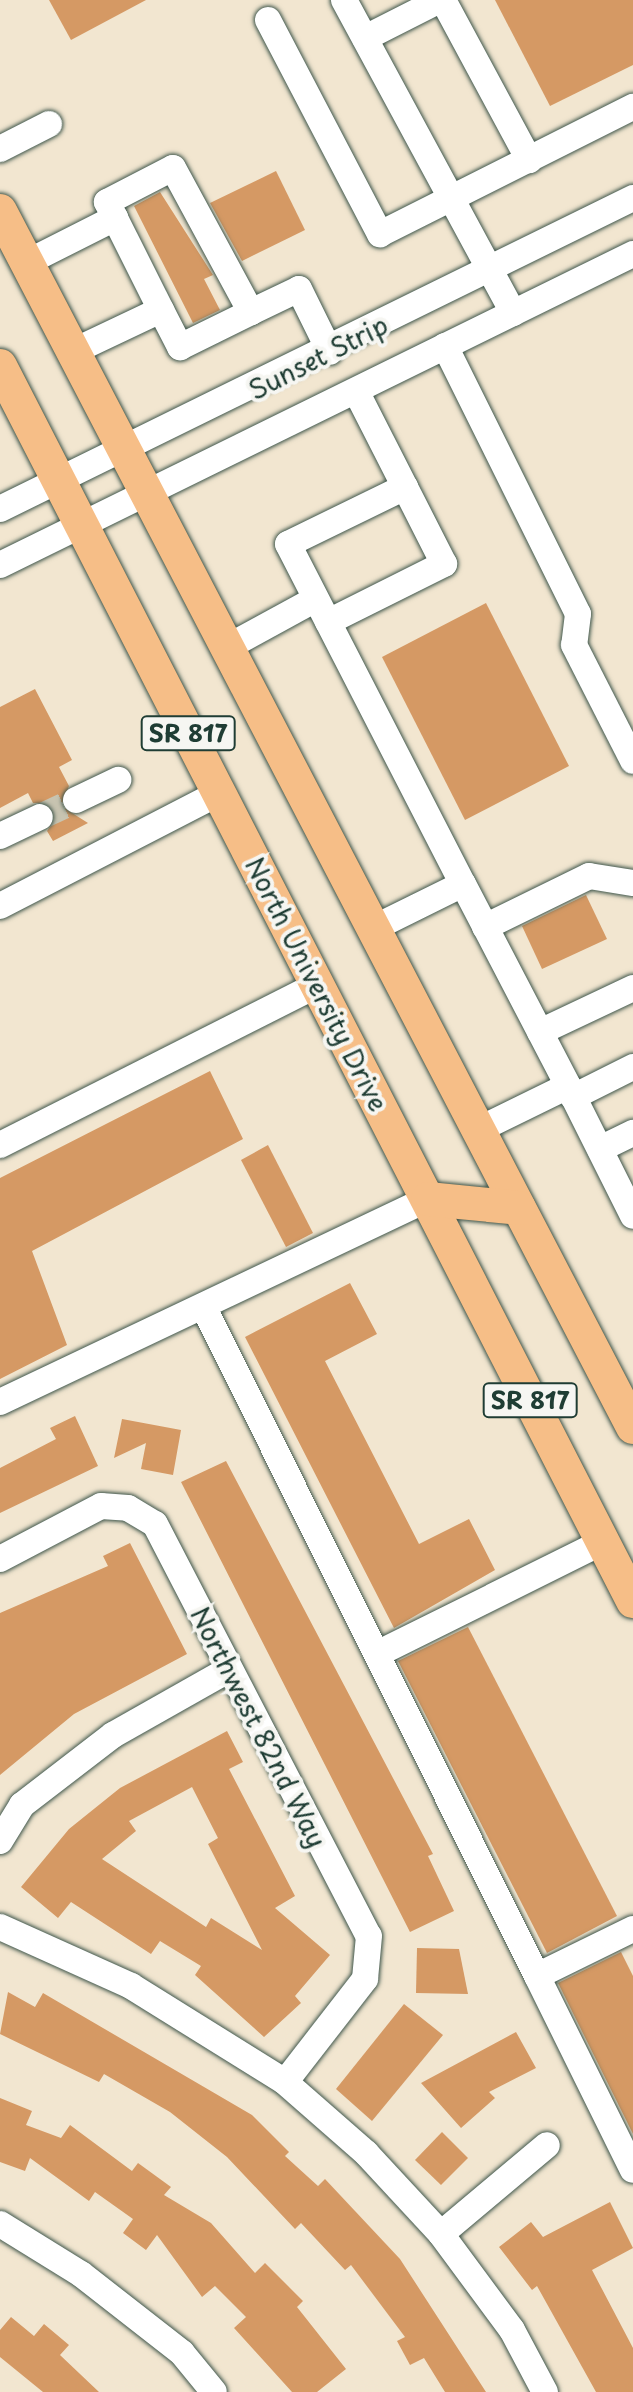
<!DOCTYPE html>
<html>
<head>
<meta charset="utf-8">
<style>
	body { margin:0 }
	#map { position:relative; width:633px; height:2392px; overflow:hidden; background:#f2e6d0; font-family:"Playpen Sans",sans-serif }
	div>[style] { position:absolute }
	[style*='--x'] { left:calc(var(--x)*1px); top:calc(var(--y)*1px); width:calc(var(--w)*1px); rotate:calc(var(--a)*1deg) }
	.building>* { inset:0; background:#d59964 }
	.minor-tunnel>* { height:26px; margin-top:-13px; transform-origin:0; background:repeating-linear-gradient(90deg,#c8c4b1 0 26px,transparent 0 39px) }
	.roads { filter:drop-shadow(0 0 2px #3f564b) drop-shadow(0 0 2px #3f564b) }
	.minor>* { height:26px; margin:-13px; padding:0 13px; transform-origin:13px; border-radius:13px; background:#fff }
	.major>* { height:34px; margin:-17px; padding:0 17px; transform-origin:17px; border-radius:17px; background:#f6be87 }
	span { translate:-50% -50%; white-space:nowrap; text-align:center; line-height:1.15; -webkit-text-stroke:8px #f6f6f2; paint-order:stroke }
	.shield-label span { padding:2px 6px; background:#f6f6f2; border:2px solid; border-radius:6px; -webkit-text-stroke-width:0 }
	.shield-label { font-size:24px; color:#1f3d34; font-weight:700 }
	.street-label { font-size:26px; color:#1f3d34 }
</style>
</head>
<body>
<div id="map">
	<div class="building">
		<div style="clip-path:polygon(49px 0,146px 0,71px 40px)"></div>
		<div style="clip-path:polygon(495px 0,633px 0,633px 65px,550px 106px)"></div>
		<div style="clip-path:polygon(276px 171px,305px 230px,242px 261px,210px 203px)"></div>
		<div style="clip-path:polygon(160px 192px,213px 275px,204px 279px,220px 310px,193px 323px,134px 206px)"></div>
		<div style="clip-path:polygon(486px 603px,569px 766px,465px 820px,382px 657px)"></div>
		<div style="clip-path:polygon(35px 689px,72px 760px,59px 767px,69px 786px,61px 806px,88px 823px,53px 841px,47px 831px,56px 818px,48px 803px,33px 803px,28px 793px,0 808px,0 707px)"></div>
		<div style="clip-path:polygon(586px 895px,607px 939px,542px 969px,522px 926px)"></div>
		<div style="clip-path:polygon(210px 1071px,243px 1139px,32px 1251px,67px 1345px,0 1379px,0 1178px)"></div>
		<div style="clip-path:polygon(268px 1145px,313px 1233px,286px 1247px,241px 1160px)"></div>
		<div style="clip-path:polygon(350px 1283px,377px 1334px,325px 1361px,419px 1544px,469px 1519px,495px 1570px,394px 1628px,245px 1337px)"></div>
		<div style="clip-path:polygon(75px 1416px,98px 1466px,0 1513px,0 1468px,56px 1439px,50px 1428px)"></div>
		<div style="clip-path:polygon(122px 1419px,181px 1430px,173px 1475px,141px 1469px,146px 1443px,114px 1458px)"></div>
		<div style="clip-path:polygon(226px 1461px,433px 1854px,428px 1856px,454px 1911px,410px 1932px,181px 1482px)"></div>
		<div style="clip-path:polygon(130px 1543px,187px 1654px,74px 1714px,0 1775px,0 1613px,108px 1566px,103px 1556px)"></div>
		<div style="clip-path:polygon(468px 1627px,617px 1916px,547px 1953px,398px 1661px)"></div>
		<div style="clip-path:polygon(evenodd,227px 1731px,243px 1762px,229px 1769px,295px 1896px,275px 1908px,330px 1955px,295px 1996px,301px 2003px,264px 2037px,195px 1975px,201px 1966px,160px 1941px,151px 1954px,71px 1902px,58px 1918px,21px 1887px,69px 1829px,120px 1788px,227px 1731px,192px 1787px,218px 1838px,208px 1844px,262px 1950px,211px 1918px,206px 1927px,102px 1859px,136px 1831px,129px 1821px,192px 1787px)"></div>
		<div style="clip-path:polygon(417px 1948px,459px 1949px,468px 1994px,416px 1993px)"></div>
		<div style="clip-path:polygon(621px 1952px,633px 1976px,633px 2134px,558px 1983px)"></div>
		<div style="clip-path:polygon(8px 1992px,35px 2007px,43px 1993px,252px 2115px,289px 2152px,285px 2156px,318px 2186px,325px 2179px,400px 2259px,486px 2392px,445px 2392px,424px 2358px,410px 2365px,397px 2341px,405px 2337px,351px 2265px,345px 2270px,301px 2223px,295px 2229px,227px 2157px,170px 2112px,104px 2074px,99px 2082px,0 2034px)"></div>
		<div style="clip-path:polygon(404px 2004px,443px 2035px,372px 2121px,336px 2089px)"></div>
		<div style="clip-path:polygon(516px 2032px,536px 2068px,489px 2092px,495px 2098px,461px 2128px,421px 2083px)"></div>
		<div style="clip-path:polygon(0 2098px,32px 2111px,26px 2125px,61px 2138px,70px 2125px,132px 2171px,138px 2163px,171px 2187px,164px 2195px,211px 2223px,255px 2273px,265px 2263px,303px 2301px,297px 2307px,346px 2369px,317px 2392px,292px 2392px,234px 2328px,246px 2317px,215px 2286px,202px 2297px,157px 2235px,146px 2250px,123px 2233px,133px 2219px,95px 2192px,89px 2201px,30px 2158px,25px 2171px,0 2162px)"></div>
		<div style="clip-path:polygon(442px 2132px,468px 2158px,441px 2185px,415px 2160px)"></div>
		<div style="clip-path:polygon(610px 2202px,633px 2248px,592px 2270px,633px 2348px,633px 2392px,596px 2392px,537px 2286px,532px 2290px,499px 2247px,531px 2222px,543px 2237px)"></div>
		<div style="clip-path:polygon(11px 2317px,34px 2336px,44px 2324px,69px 2345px,60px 2355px,99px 2392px,43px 2392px,0 2357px,0 2330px)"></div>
	</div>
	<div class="minor-tunnel">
		<div style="--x:40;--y:817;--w:40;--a:-25"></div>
	</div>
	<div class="roads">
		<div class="minor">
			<div style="--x:344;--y:0;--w:356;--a:61.6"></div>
			<div style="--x:443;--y:0;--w:182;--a:61.7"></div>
			<div style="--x:268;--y:20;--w:242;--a:62.4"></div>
			<div style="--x:380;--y:234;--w:283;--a:-26.7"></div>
			<div style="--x:365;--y:38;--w:84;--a:-26.9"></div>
			<div style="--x:0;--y:149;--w:55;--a:-27"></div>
			<div style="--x:26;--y:263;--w:100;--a:-26.8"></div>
			<div style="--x:115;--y:218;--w:18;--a:-117"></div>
			<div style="--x:107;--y:202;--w:74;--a:-27.3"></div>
			<div style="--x:173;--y:168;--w:164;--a:61.6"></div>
			<div style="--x:251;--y:312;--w:53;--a:-25.6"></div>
			<div style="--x:299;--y:289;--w:70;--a:63.8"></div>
			<div style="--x:161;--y:310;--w:42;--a:62.8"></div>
			<div style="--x:180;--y:347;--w:79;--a:-26.2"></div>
			<div style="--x:445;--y:346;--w:299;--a:63.6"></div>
			<div style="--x:578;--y:614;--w:31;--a:97"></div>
			<div style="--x:574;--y:645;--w:130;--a:63"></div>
			<div style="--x:72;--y:352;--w:98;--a:-25.3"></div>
			<div style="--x:161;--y:310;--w:103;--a:-116.6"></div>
			<div style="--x:356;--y:391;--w:108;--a:63"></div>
			<div style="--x:0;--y:509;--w:705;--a:-26.17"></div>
			<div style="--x:0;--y:565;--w:705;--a:-26.17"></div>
			<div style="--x:328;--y:622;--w:130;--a:-26.6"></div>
			<div style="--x:444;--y:564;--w:86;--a:-116.9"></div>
			<div style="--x:405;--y:487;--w:130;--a:154"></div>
			<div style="--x:288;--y:544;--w:382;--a:62.8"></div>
			<div style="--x:226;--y:648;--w:102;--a:-28.6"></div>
			<div style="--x:76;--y:800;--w:47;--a:-25.5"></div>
			<div style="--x:0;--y:836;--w:44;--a:-25.4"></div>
			<div style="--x:0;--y:906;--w:246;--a:-27.3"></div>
			<div style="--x:485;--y:927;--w:116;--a:-26.1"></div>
			<div style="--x:589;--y:876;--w:45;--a:9"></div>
			<div style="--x:374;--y:928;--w:99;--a:-26.3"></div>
			<div style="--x:463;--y:884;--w:228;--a:62.5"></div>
			<div style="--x:540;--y:1032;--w:103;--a:-25.3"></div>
			<div style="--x:573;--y:1097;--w:67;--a:-26.6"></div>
			<div style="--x:478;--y:1130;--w:100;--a:-26.1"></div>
			<div style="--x:568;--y:1086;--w:145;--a:63.4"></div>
			<div style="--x:0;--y:1145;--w:355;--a:-26.8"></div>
			<div style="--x:600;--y:1149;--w:37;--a:-26"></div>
			<div style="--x:203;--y:1306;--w:749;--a:63.5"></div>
			<div style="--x:537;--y:1976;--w:107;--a:-26.1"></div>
			<div style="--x:0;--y:1402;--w:474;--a:-25.4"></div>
			<div style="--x:0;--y:1559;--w:114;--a:-27.7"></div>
			<div style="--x:101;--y:1506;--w:27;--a:4"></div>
			<div style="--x:128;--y:1508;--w:31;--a:31"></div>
			<div style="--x:155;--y:1524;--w:464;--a:62.6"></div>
			<div style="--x:369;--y:1936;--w:43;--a:95.3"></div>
			<div style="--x:365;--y:1979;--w:130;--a:127.8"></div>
			<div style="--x:377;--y:1654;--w:252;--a:-26.4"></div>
			<div style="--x:0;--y:1841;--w:42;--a:-58.6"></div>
			<div style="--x:22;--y:1805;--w:115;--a:-37.6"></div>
			<div style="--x:113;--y:1735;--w:132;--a:-29.5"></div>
			<div style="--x:0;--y:1927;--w:144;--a:24.2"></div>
			<div style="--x:131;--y:1986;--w:181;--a:31.9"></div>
			<div style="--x:285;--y:2082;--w:108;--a:41.2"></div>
			<div style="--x:366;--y:2153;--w:110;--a:47.2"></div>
			<div style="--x:441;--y:2234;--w:119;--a:53.5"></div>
			<div style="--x:512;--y:2330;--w:70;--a:62"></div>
			<div style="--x:537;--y:1976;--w:216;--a:63.7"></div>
			<div style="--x:0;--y:2224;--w:95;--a:31.7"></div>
			<div style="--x:81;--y:2274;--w:128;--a:38"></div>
			<div style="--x:182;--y:2353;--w:50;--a:50.6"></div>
			<div style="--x:441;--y:2234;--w:138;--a:-40"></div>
		</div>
		<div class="major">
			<div style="--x:0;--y:211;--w:1371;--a:62.5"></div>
			<div style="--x:0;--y:366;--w:1388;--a:62.86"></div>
			<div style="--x:428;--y:1199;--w:91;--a:5.6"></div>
		</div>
	</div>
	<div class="shield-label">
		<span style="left:188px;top:733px">SR 817</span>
		<span style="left:530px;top:1400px">SR 817</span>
	</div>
	<div class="street-label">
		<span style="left:318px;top:357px;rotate:-27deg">Sunset Strip</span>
		<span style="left:317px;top:984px;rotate:63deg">North University Drive</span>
		<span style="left:259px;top:1727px;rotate:63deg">Northwest 82nd Way</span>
	</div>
</div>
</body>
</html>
